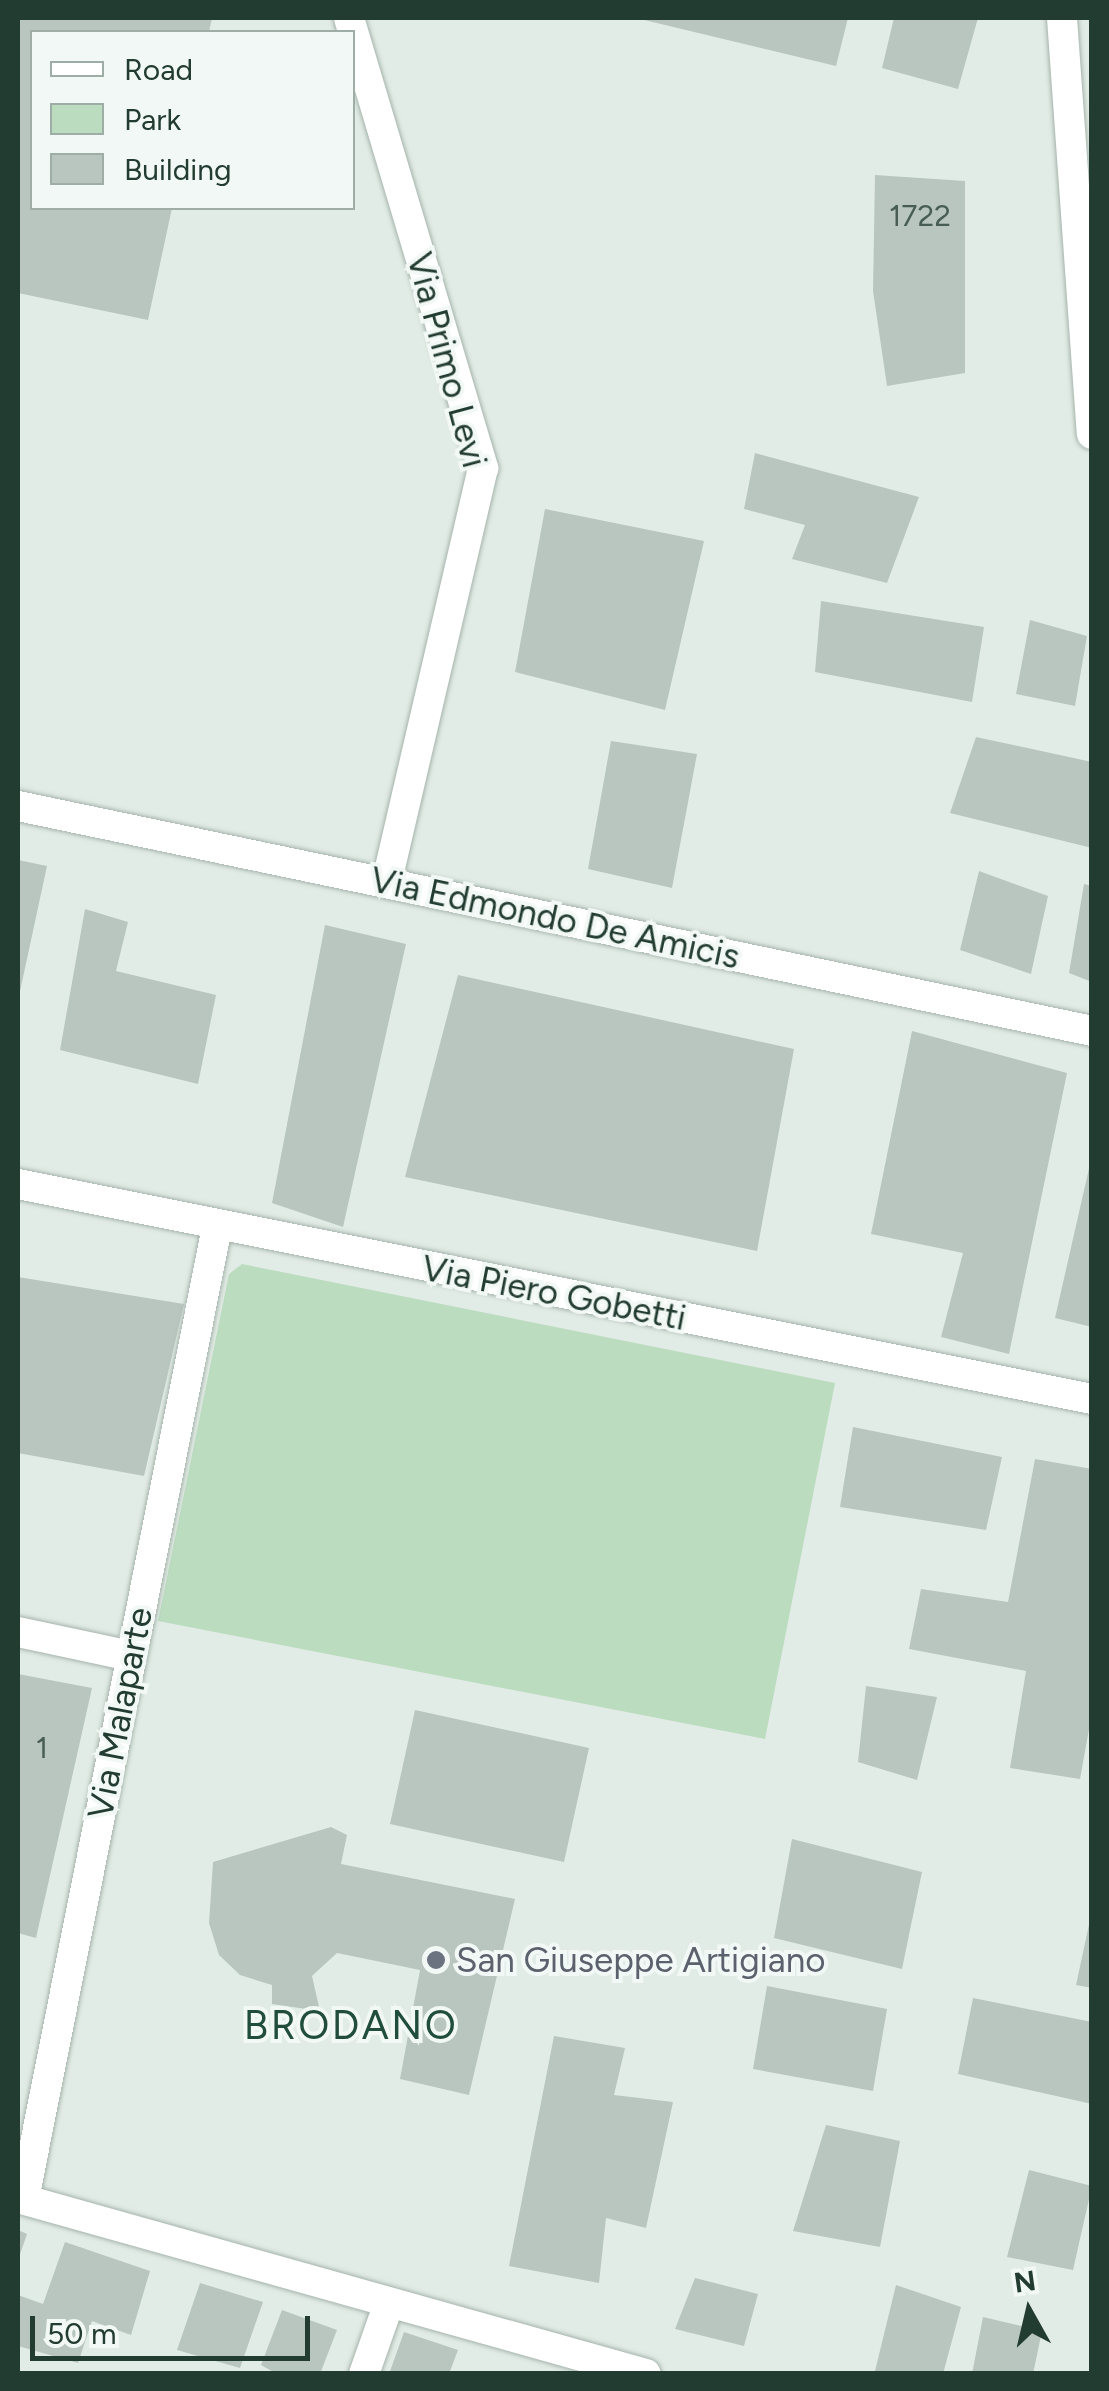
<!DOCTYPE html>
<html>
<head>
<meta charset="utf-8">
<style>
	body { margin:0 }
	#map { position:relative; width:1109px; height:2391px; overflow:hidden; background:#e2ece6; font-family:Figtree,sans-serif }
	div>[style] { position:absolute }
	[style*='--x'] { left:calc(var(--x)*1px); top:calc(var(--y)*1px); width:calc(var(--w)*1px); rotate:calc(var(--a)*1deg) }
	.green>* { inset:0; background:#bcdcc0 }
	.building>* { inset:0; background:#b8c6bf }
	.roads { filter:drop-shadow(0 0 2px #a5b4ac) drop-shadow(0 0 2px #a5b4ac) }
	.minor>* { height:30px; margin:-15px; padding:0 15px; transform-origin:15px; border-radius:15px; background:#fff }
	.dots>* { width:28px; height:28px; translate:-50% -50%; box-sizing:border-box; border:5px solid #f2f8f5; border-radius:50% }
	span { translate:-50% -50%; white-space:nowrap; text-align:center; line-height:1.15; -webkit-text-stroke:8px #f2f8f5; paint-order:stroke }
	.number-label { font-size:30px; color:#485e55 }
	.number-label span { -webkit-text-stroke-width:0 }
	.street-label { font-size:35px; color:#233c32 }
	.worship-label { font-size:35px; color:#5b616d }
	.left { translate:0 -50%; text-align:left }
	.quarter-label { font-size:40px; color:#204d3c; letter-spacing:2.5px }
	.frame { position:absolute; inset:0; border:20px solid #233c32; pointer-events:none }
	.legend { position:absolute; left:30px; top:30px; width:325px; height:180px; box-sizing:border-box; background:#f2f8f5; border:2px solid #9fada7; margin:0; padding:12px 18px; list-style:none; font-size:30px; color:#233c32 }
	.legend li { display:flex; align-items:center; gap:20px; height:50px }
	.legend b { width:50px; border:2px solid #9fada7 }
	.north { position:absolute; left:979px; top:2261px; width:100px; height:100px; -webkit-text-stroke:8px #f2f8f5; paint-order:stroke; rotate:352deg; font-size:28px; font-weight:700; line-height:40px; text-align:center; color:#233c32 }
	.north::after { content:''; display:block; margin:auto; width:35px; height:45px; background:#233c32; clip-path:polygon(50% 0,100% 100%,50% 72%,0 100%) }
	.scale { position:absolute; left:30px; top:2316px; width:280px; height:45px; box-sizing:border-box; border:5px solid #233c32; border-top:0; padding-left:12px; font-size:30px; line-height:35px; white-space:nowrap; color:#233c32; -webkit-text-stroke:8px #f2f8f5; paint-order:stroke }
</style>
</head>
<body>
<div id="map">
	<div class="green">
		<div style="clip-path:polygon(242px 1264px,835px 1383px,765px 1739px,158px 1621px,229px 1274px)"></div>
	</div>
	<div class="building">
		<div style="clip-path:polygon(18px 18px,212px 18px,209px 32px,32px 32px,32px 208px,172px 208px,148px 320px,18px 293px)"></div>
		<div style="clip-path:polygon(636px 18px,848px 18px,836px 66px)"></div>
		<div style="clip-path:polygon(894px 18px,978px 18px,958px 89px,882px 68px)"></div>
		<div style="clip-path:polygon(875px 175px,965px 181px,965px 373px,887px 386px,873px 291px)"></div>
		<div style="clip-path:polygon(755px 453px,919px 497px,887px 583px,792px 559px,805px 525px,744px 509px)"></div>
		<div style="clip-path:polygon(545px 509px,704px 541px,665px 710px,515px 672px)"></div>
		<div style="clip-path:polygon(821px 601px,984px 627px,972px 702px,815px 672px)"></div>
		<div style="clip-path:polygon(1030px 620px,1087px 636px,1075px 706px,1016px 694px)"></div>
		<div style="clip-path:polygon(976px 737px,1092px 762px,1092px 848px,950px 813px)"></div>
		<div style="clip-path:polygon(611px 741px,697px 754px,672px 888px,588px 869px)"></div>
		<div style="clip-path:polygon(18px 860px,47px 866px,19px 996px,18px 996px)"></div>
		<div style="clip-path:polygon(979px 871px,1048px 896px,1031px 974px,960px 950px)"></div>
		<div style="clip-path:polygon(1084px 884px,1092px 886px,1092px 982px,1069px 973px)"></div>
		<div style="clip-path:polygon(85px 909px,128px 922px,116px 971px,216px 995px,198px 1084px,60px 1050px)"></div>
		<div style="clip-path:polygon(325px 925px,406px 944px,343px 1227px,272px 1203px)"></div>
		<div style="clip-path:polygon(458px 975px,794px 1049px,757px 1251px,405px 1177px)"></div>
		<div style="clip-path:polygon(912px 1031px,1067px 1073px,1009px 1354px,941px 1337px,963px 1253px,871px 1234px)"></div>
		<div style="clip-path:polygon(1090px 1164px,1092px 1164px,1092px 1327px,1055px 1318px)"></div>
		<div style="clip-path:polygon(18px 1277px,184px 1304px,144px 1476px,18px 1453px)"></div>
		<div style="clip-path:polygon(853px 1427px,1002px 1457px,986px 1530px,840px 1507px)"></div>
		<div style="clip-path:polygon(1035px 1459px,1092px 1469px,1092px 1713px,1080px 1779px,1010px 1768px,1026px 1671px,909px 1649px,921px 1589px,1008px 1602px)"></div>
		<div style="clip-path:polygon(18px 1674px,92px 1688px,36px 1938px,18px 1933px)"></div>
		<div style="clip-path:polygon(866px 1686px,937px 1697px,917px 1780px,858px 1762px)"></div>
		<div style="clip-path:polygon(415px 1710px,589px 1748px,564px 1862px,390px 1824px)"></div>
		<div style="clip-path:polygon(331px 1827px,347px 1835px,341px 1864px,515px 1899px,469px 2095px,400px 2079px,420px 1970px,337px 1953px,312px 1976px,320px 2011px,272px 2004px,272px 1985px,240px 1975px,219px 1955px,209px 1923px,213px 1862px)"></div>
		<div style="clip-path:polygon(792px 1839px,922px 1872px,902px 1969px,774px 1938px)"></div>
		<div style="clip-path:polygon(1090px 1920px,1092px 1920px,1092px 1988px,1076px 1985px)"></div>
		<div style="clip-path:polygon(767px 1986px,887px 2009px,873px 2091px,753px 2069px)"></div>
		<div style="clip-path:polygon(973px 1998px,1092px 2022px,1092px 2104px,958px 2074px)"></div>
		<div style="clip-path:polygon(554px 2036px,625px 2048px,614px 2095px,673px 2102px,646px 2228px,606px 2218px,599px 2283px,509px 2266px)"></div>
		<div style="clip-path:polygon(826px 2125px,900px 2141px,880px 2247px,793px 2231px)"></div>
		<div style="clip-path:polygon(1029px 2170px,1092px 2186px,1073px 2270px,1007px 2257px)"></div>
		<div style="clip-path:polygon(18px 2230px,27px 2234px,18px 2260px)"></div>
		<div style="clip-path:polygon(65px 2242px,150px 2271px,131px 2335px,92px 2321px,78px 2363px,18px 2346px,18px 2295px,43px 2304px)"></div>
		<div style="clip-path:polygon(695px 2278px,758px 2294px,744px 2346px,675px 2329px)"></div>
		<div style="clip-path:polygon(200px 2283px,263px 2302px,240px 2368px,177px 2350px)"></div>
		<div style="clip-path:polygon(896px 2285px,961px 2307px,943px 2374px,875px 2371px)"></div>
		<div style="clip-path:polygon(282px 2310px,337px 2330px,320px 2374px,277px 2374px,261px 2365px)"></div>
		<div style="clip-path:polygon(983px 2317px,1042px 2331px,1033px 2374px,972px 2374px)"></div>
		<div style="clip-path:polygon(404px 2332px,458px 2350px,449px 2374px,389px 2374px)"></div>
	</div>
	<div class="roads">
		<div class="minor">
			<div style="--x:349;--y:18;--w:470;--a:73.4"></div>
			<div style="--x:483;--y:468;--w:425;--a:103.1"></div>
			<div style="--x:1062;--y:18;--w:417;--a:85.9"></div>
			<div style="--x:18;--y:806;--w:1097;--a:11.83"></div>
			<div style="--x:18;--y:1184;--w:1095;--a:11.32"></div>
			<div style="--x:18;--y:1632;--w:116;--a:12"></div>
			<div style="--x:18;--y:2198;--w:652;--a:15.66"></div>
			<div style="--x:24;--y:2199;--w:991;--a:-78.77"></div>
			<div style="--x:364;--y:2374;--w:75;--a:-70.6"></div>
		</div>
	</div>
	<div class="dots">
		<div style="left:436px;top:1960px;background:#6b7280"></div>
	</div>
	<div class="number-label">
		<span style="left:920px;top:216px">1722</span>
		<span style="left:42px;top:1748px">1</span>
	</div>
	<div class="street-label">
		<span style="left:447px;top:360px;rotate:75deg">Via Primo Levi</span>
		<span style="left:555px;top:918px;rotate:12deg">Via Edmondo De Amicis</span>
		<span style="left:554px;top:1293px;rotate:11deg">Via Piero Gobetti</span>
		<span style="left:120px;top:1713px;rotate:-79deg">Via Malaparte</span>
	</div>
	<div class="worship-label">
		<span class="left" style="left:456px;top:1960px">San Giuseppe Artigiano</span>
	</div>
	<div class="quarter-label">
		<span style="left:351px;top:2025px">BRODANO</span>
	</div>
	<div class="frame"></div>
	<ul class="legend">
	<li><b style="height:12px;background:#fff"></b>Road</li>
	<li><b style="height:28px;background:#bcdcc0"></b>Park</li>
	<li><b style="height:28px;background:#b8c6bf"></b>Building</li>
	</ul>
	<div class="north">N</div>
	<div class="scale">50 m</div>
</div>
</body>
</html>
